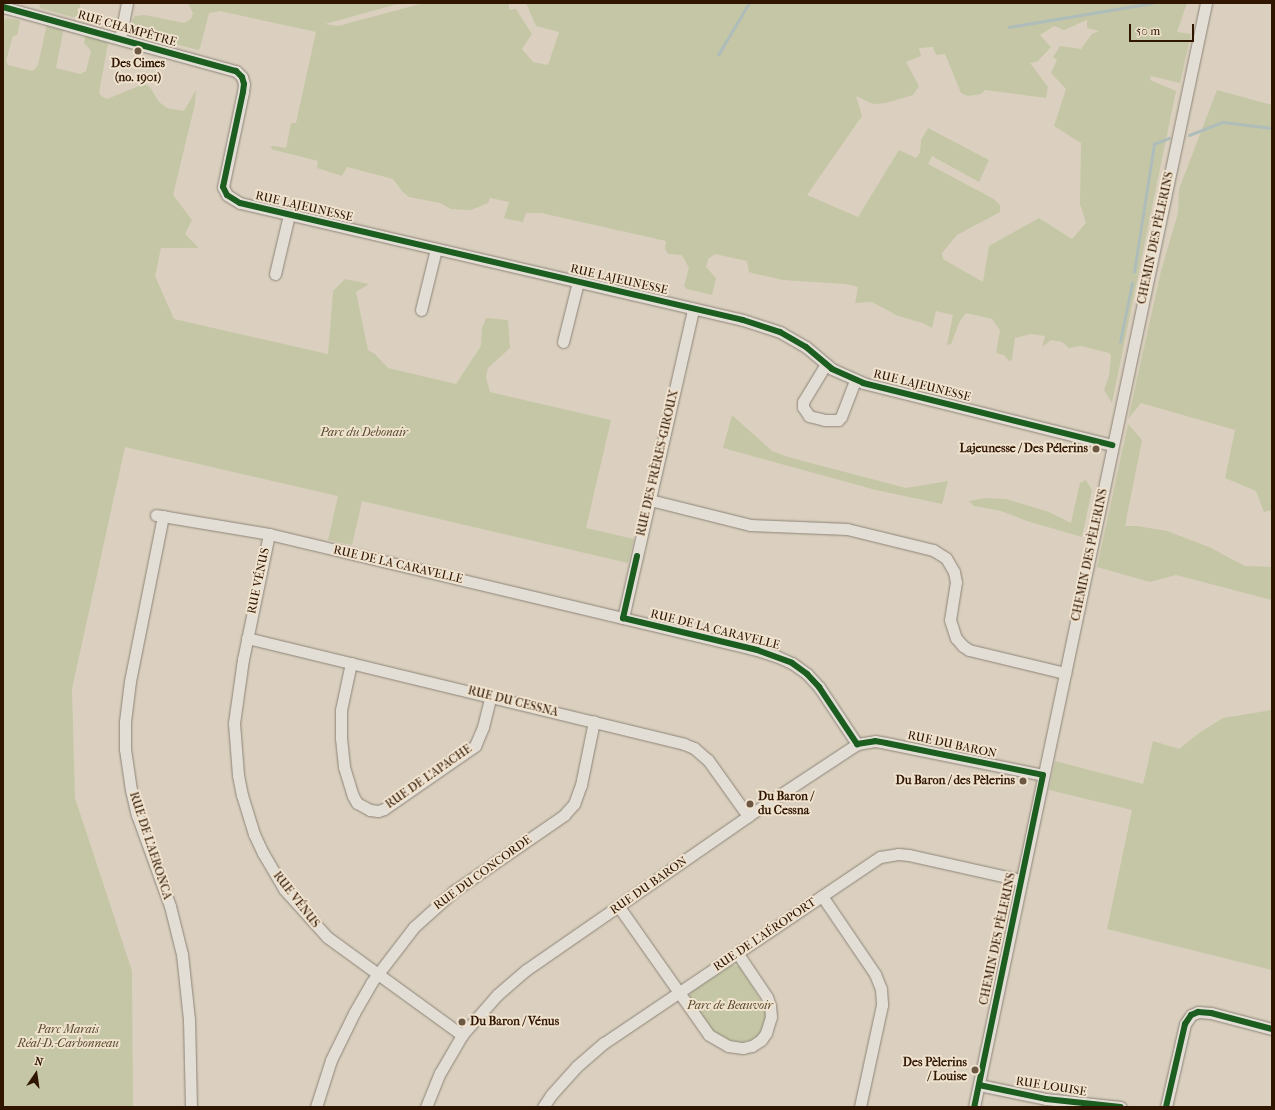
<!DOCTYPE html>
<html>
<head>
<meta charset="utf-8">
<style>
	body { margin:0 }
	#map { position:relative; width:1275px; height:1110px; overflow:hidden; background:#dbd0bf; font-family:"IM FELL French Canon",serif }
	div>[style] { position:absolute }
	[style*='--x'] { left:calc(var(--x)*1px); top:calc(var(--y)*1px); width:calc(var(--w)*1px); rotate:calc(var(--a)*1deg) }
	.green>* { inset:0; background:#c4c6a5 }
	.stream>* { height:2.5px; margin:-1.25px; padding:0 1.25px; transform-origin:1.25px; border-radius:1.25px; background:#afbdba }
	.roads { filter:drop-shadow(0 0 1px #8d8478) drop-shadow(0 0 1px #8d8478) }
	.minor>* { height:11px; margin:-5.5px; padding:0 5.5px; transform-origin:5.5px; border-radius:5.5px; background:#e3ded5 }
	.cycleway>* { height:6px; margin:-3px; padding:0 3px; transform-origin:3px; border-radius:3px; background:#1b5e20 }
	.dots>* { width:11px; height:11px; translate:-50% -50%; box-sizing:border-box; border:2px solid #efe2ce; border-radius:50% }
	span { translate:-50% -50%; white-space:nowrap; text-align:center; line-height:1.15; -webkit-text-stroke:4px #efe2ce; paint-order:stroke }
	.street-label { font-size:12px; color:#301600 }
	.poi-label { font-size:12px; color:#301600; font-weight:700 }
	.right { translate:-100% -50%; text-align:right }
	.left { translate:0 -50%; text-align:left }
	.park-label { font-size:12px; color:#57482b; font-style:italic }
	.frame { position:absolute; inset:0; border:4px solid #301600; pointer-events:none }
	.north { position:absolute; left:16px; top:1054px; width:40px; height:40px; -webkit-text-stroke:3px #efe2ce; paint-order:stroke; rotate:13deg; font-size:11px; font-weight:700; line-height:16px; text-align:center; color:#301600 }
	.north::after { content:''; display:block; margin:auto; width:14px; height:18px; background:#301600; clip-path:polygon(50% 0,100% 100%,50% 72%,0 100%) }
	.scale { position:absolute; left:1129px; top:24px; width:65px; height:18px; box-sizing:border-box; border:2px solid #301600; border-top:0; padding-left:5px; font-size:12px; line-height:14px; white-space:nowrap; color:#301600; -webkit-text-stroke:3px #efe2ce; paint-order:stroke }
</style>
</head>
<body>
<div id="map">
	<div class="green">
		<div style="clip-path:polygon(39px 3px,80px 3px,80px 19px,40px 8px)"></div>
		<div style="clip-path:polygon(evenodd,188px 3px,401px 3px,325px 24px,338px 26px,424px 3px,509px 3px,509px 10px,516px 9px,532px 34px,522px 49px,533px 62px,548px 65px,559px 32px,536px 26px,526px 3px,1187px 3px,1177px 32px,1191px 34px,1180px 83px,1151px 76px,1150px 80px,1176px 91px,1112px 403px,1104px 390px,1109px 376px,1111px 355px,1109px 353px,1081px 346px,1069px 348px,1062px 342px,1051px 340px,1042px 347px,1045px 336px,1031px 334px,1015px 338px,1012px 360px,1009px 361px,1004px 355px,996px 353px,1000px 330px,992px 319px,966px 313px,960px 321px,951px 344px,947px 345px,953px 315px,936px 311px,932px 328px,923px 323px,898px 316px,872px 302px,855px 303px,858px 287px,846px 284px,783px 280px,756px 274px,749px 272px,747px 261px,715px 254px,708px 259px,706px 267px,716px 278px,712px 295px,687px 289px,684px 286px,689px 268px,682px 255px,668px 254px,665px 249px,666px 241px,541px 213px,526px 213px,523px 222px,507px 219px,504px 218px,509px 202px,490px 198px,488px 203px,471px 210px,451px 209px,440px 203px,409px 197px,402px 191px,393px 179px,347px 167px,342px 176px,317px 168px,318px 161px,274px 150px,270px 147px,273px 146px,286px 148px,291px 123px,296px 123px,316px 32px,220px 11px,209px 13px,200px 48px,198px 50px,137px 34px,132px 30px,132px 21px,135px 16px,145px 15px,184px 23px,191px 19px,193px 13px,188px 3px,1087px 20px,1087px 28px,1099px 31px,1092px 34px,1081px 49px,1060px 46px,1053px 57px,1057px 60px,1051px 73px,1066px 89px,1054px 126px,1081px 143px,1080px 204px,1086px 223px,1072px 239px,1039px 218px,989px 246px,983px 282px,943px 259px,942px 253px,957px 235px,1000px 212px,1000px 205px,994px 199px,928px 164px,932px 156px,979px 182px,989px 160px,928px 128px,921px 140px,920px 153px,916px 158px,899px 150px,858px 217px,807px 195px,862px 116px,856px 96px,873px 104px,886px 103px,913px 95px,919px 86px,906px 62px,921px 56px,919px 48px,933px 47px,936px 55px,945px 54px,961px 93px,968px 96px,981px 94px,985px 90px,1046px 98px,1048px 87px,1030px 63px,1037px 62px,1051px 47px,1040px 35px,1054px 26px,1064px 30px,1087px 20px)"></div>
		<div style="clip-path:polygon(5px 18px,19px 20px,20px 23px,17px 35px,13px 36px,6px 61px,8px 65px,32px 71px,35px 69px,38px 65px,47px 24px,64px 27px,56px 68px,80px 74px,86px 71px,91px 51px,84px 43px,86px 34px,108px 43px,99px 93px,103px 97px,107px 99px,144px 84px,150px 87px,159px 102px,167px 108px,184px 111px,196px 90px,195px 104px,173px 195px,192px 220px,185px 234px,199px 248px,161px 248px,155px 276px,174px 319px,328px 354px,333px 291px,345px 279px,369px 284px,356px 292px,368px 350px,375px 354px,388px 368px,456px 384px,481px 346px,482px 328px,486px 318px,508px 320px,510px 348px,488px 368px,486px 377px,490px 392px,611px 420px,586px 528px,634px 539px,628px 563px,362px 501px,352px 545px,328px 540px,338px 496px,125px 447px,72px 689px,75px 798px,132px 971px,133px 1107px,3px 1107px,3px 28px)"></div>
		<div style="clip-path:polygon(1217px 90px,1272px 105px,1272px 510px,1264px 512px,1256px 491px,1225px 478px,1235px 430px,1141px 403px,1128px 419px,1161px 271px,1178px 213px,1179px 189px)"></div>
		<div style="clip-path:polygon(732px 415px,772px 451px,788px 457px,906px 488px,948px 481px,942px 504px,876px 490px,723px 448px)"></div>
		<div style="clip-path:polygon(1128px 424px,1142px 440px,1125px 526px,1137px 526px,1167px 531px,1209px 547px,1245px 566px,1272px 567px,1272px 600px,1176px 575px,1150px 582px,1097px 567px)"></div>
		<div style="clip-path:polygon(1086px 480px,1092px 490px,1082px 537px,1030px 522px,1001px 511px,974px 506px,969px 501px,985px 498px,1006px 499px,1049px 512px,1071px 523px,1080px 483px)"></div>
		<div style="clip-path:polygon(1272px 710px,1272px 970px,1107px 929px,1132px 810px,1049px 790px,1055px 761px,1143px 784px,1153px 741px,1179px 749px,1199px 733px,1223px 718px)"></div>
		<div style="clip-path:polygon(732px 965px,739px 966px,765px 1007px,766px 1015px,760px 1033px,756px 1038px,743px 1042px,726px 1040px,712px 1032px,689px 999px,691px 992px)"></div>
	</div>
	<div class="stream">
		<div style="--x:1009;--y:27;--w:145;--a:-9.5"></div>
		<div style="--x:718;--y:55;--w:61;--a:-59.2"></div>
		<div style="--x:1189;--y:135;--w:36;--a:-21"></div>
		<div style="--x:1223;--y:122;--w:49;--a:7"></div>
		<div style="--x:1134;--y:272;--w:130;--a:-81.1"></div>
		<div style="--x:1154;--y:144;--w:16;--a:-22"></div>
		<div style="--x:1120;--y:342;--w:60;--a:-78.5"></div>
	</div>
	<div class="roads">
		<div class="minor">
			<div style="--x:3;--y:7;--w:242;--a:15.4"></div>
			<div style="--x:236;--y:71;--w:8;--a:45"></div>
			<div style="--x:242;--y:77;--w:7;--a:74"></div>
			<div style="--x:244;--y:84;--w:8;--a:97"></div>
			<div style="--x:243;--y:92;--w:97;--a:101.9"></div>
			<div style="--x:223;--y:187;--w:9;--a:63"></div>
			<div style="--x:227;--y:195;--w:15;--a:32"></div>
			<div style="--x:240;--y:203;--w:516;--a:13.09"></div>
			<div style="--x:743;--y:320;--w:39;--a:18"></div>
			<div style="--x:780;--y:332;--w:30;--a:30"></div>
			<div style="--x:806;--y:347;--w:34;--a:40"></div>
			<div style="--x:832;--y:369;--w:34;--a:24"></div>
			<div style="--x:863;--y:383;--w:257;--a:14"></div>
			<div style="--x:120;--y:39;--w:37;--a:-79"></div>
			<div style="--x:275;--y:274;--w:61;--a:-76.7"></div>
			<div style="--x:421;--y:310;--w:63;--a:-76.2"></div>
			<div style="--x:563;--y:342;--w:62;--a:-76"></div>
			<div style="--x:826;--y:364;--w:44;--a:121.2"></div>
			<div style="--x:803;--y:402;--w:5;--a:90"></div>
			<div style="--x:803;--y:407;--w:11;--a:56"></div>
			<div style="--x:809;--y:416;--w:16;--a:14"></div>
			<div style="--x:825;--y:420;--w:13;--a:0"></div>
			<div style="--x:838;--y:420;--w:4;--a:-45"></div>
			<div style="--x:841;--y:417;--w:40;--a:-69"></div>
			<div style="--x:650;--y:500;--w:103;--a:14"></div>
			<div style="--x:750;--y:525;--w:97;--a:2.4"></div>
			<div style="--x:847;--y:529;--w:89;--a:13.7"></div>
			<div style="--x:933;--y:550;--w:15;--a:32"></div>
			<div style="--x:946;--y:558;--w:16;--a:60"></div>
			<div style="--x:954;--y:572;--w:10;--a:79"></div>
			<div style="--x:956;--y:582;--w:38;--a:99"></div>
			<div style="--x:950;--y:620;--w:19;--a:72"></div>
			<div style="--x:956;--y:638;--w:11;--a:49"></div>
			<div style="--x:963;--y:646;--w:7;--a:34"></div>
			<div style="--x:969;--y:650;--w:99;--a:13.5"></div>
			<div style="--x:156;--y:515;--w:115;--a:9.5"></div>
			<div style="--x:269;--y:534;--w:502;--a:13.37"></div>
			<div style="--x:757;--y:650;--w:20;--a:18"></div>
			<div style="--x:776;--y:656;--w:17;--a:24"></div>
			<div style="--x:792;--y:663;--w:19;--a:36"></div>
			<div style="--x:807;--y:674;--w:18;--a:47"></div>
			<div style="--x:819;--y:687;--w:69;--a:56.3"></div>
			<div style="--x:163;--y:516;--w:168;--a:101.3"></div>
			<div style="--x:130;--y:681;--w:41;--a:97"></div>
			<div style="--x:125;--y:722;--w:27;--a:90"></div>
			<div style="--x:125;--y:749;--w:41;--a:81.7"></div>
			<div style="--x:131;--y:790;--w:26;--a:77"></div>
			<div style="--x:137;--y:815;--w:97;--a:70.1"></div>
			<div style="--x:170;--y:906;--w:49;--a:76"></div>
			<div style="--x:182;--y:954;--w:65;--a:83.9"></div>
			<div style="--x:189;--y:1019;--w:88;--a:88.7"></div>
			<div style="--x:269;--y:534;--w:128;--a:101.7"></div>
			<div style="--x:243;--y:659;--w:65;--a:98"></div>
			<div style="--x:234;--y:723;--w:52;--a:85.6"></div>
			<div style="--x:238;--y:775;--w:20;--a:79"></div>
			<div style="--x:242;--y:795;--w:41;--a:72.9"></div>
			<div style="--x:254;--y:834;--w:21;--a:65"></div>
			<div style="--x:263;--y:853;--w:42;--a:59.7"></div>
			<div style="--x:284;--y:889;--w:64;--a:48.1"></div>
			<div style="--x:327;--y:937;--w:167;--a:36"></div>
			<div style="--x:623;--y:618;--w:317;--a:-77.2"></div>
			<div style="--x:247;--y:638;--w:450;--a:13.6"></div>
			<div style="--x:684;--y:744;--w:11;--a:22"></div>
			<div style="--x:694;--y:748;--w:18;--a:41"></div>
			<div style="--x:708;--y:760;--w:69;--a:54.5"></div>
			<div style="--x:351;--y:663;--w:48;--a:102"></div>
			<div style="--x:341;--y:710;--w:28;--a:90"></div>
			<div style="--x:341;--y:738;--w:29;--a:84"></div>
			<div style="--x:344;--y:767;--w:30;--a:73"></div>
			<div style="--x:353;--y:796;--w:8;--a:60"></div>
			<div style="--x:357;--y:803;--w:15;--a:28"></div>
			<div style="--x:370;--y:810;--w:8;--a:7"></div>
			<div style="--x:378;--y:811;--w:6;--a:-18"></div>
			<div style="--x:384;--y:809;--w:111;--a:-34.7"></div>
			<div style="--x:475;--y:746;--w:21;--a:-67"></div>
			<div style="--x:483;--y:727;--w:32;--a:-76"></div>
			<div style="--x:822;--y:896;--w:94;--a:55.8"></div>
			<div style="--x:875;--y:974;--w:16;--a:68"></div>
			<div style="--x:881;--y:989;--w:16;--a:86"></div>
			<div style="--x:882;--y:1005;--w:104;--a:102.2"></div>
			<div style="--x:619;--y:907;--w:156;--a:54.9"></div>
			<div style="--x:709;--y:1035;--w:22;--a:30"></div>
			<div style="--x:728;--y:1046;--w:15;--a:8"></div>
			<div style="--x:743;--y:1048;--w:9;--a:-13"></div>
			<div style="--x:752;--y:1046;--w:11;--a:-34"></div>
			<div style="--x:761;--y:1040;--w:9;--a:-54"></div>
			<div style="--x:766;--y:1033;--w:17;--a:-73"></div>
			<div style="--x:771;--y:1017;--w:11;--a:-95"></div>
			<div style="--x:770;--y:1006;--w:9;--a:-108"></div>
			<div style="--x:767;--y:997;--w:52;--a:-124"></div>
			<div style="--x:979;--y:1085;--w:68;--a:11.8"></div>
			<div style="--x:1046;--y:1099;--w:75;--a:6.1"></div>
			<div style="--x:316;--y:1107;--w:49;--a:-72.3"></div>
			<div style="--x:331;--y:1060;--w:52;--a:-63.9"></div>
			<div style="--x:354;--y:1013;--w:34;--a:-60"></div>
			<div style="--x:371;--y:983;--w:71;--a:-52.5"></div>
			<div style="--x:414;--y:927;--w:54;--a:-42"></div>
			<div style="--x:454;--y:891;--w:134;--a:-34.6"></div>
			<div style="--x:564;--y:815;--w:15;--a:-48"></div>
			<div style="--x:574;--y:804;--w:20;--a:-70"></div>
			<div style="--x:581;--y:785;--w:65;--a:-78.5"></div>
			<div style="--x:426;--y:1107;--w:37;--a:-68"></div>
			<div style="--x:440;--y:1073;--w:44;--a:-59.9"></div>
			<div style="--x:462;--y:1035;--w:53;--a:-48.8"></div>
			<div style="--x:497;--y:995;--w:38;--a:-41"></div>
			<div style="--x:526;--y:970;--w:270;--a:-34.7"></div>
			<div style="--x:748;--y:816;--w:131;--a:-33.4"></div>
			<div style="--x:857;--y:744;--w:18;--a:-9"></div>
			<div style="--x:875;--y:741;--w:11;--a:10"></div>
			<div style="--x:886;--y:743;--w:160;--a:11.5"></div>
			<div style="--x:543;--y:1107;--w:14;--a:-56"></div>
			<div style="--x:551;--y:1095;--w:38;--a:-48"></div>
			<div style="--x:576;--y:1067;--w:37;--a:-41"></div>
			<div style="--x:604;--y:1043;--w:333;--a:-34"></div>
			<div style="--x:880;--y:857;--w:18;--a:-9"></div>
			<div style="--x:898;--y:854;--w:11;--a:5"></div>
			<div style="--x:909;--y:855;--w:115;--a:12.6"></div>
			<div style="--x:974;--y:1107;--w:1128;--a:-78.13"></div>
			<div style="--x:1166;--y:1107;--w:85;--a:-77.1"></div>
			<div style="--x:1185;--y:1024;--w:11;--a:-56"></div>
			<div style="--x:1191;--y:1015;--w:8;--a:-23"></div>
			<div style="--x:1198;--y:1012;--w:13;--a:4"></div>
			<div style="--x:1211;--y:1013;--w:63;--a:14.7"></div>
		</div>
	</div>
	<div class="cycleway">
		<div style="--x:3;--y:7;--w:242;--a:15.4"></div>
		<div style="--x:236;--y:71;--w:8;--a:45"></div>
		<div style="--x:242;--y:77;--w:7;--a:74"></div>
		<div style="--x:244;--y:84;--w:8;--a:97"></div>
		<div style="--x:243;--y:92;--w:97;--a:101.9"></div>
		<div style="--x:223;--y:187;--w:9;--a:63"></div>
		<div style="--x:227;--y:195;--w:15;--a:32"></div>
		<div style="--x:240;--y:203;--w:516;--a:13.09"></div>
		<div style="--x:743;--y:320;--w:39;--a:18"></div>
		<div style="--x:780;--y:332;--w:30;--a:30"></div>
		<div style="--x:806;--y:347;--w:34;--a:40"></div>
		<div style="--x:832;--y:369;--w:34;--a:24"></div>
		<div style="--x:863;--y:383;--w:257;--a:14"></div>
		<div style="--x:637;--y:556;--w:64;--a:102.7"></div>
		<div style="--x:623;--y:618;--w:138;--a:13.4"></div>
		<div style="--x:757;--y:650;--w:37;--a:20"></div>
		<div style="--x:792;--y:663;--w:19;--a:36"></div>
		<div style="--x:807;--y:674;--w:18;--a:47"></div>
		<div style="--x:819;--y:687;--w:69;--a:56.3"></div>
		<div style="--x:857;--y:744;--w:18;--a:-9"></div>
		<div style="--x:875;--y:741;--w:11;--a:10"></div>
		<div style="--x:886;--y:743;--w:160;--a:11.5"></div>
		<div style="--x:1043;--y:775;--w:339;--a:101.7"></div>
		<div style="--x:979;--y:1085;--w:68;--a:11.8"></div>
		<div style="--x:1046;--y:1099;--w:75;--a:6.1"></div>
		<div style="--x:1166;--y:1107;--w:85;--a:-77.1"></div>
		<div style="--x:1185;--y:1024;--w:11;--a:-56"></div>
		<div style="--x:1191;--y:1015;--w:8;--a:-23"></div>
		<div style="--x:1198;--y:1012;--w:13;--a:4"></div>
		<div style="--x:1211;--y:1013;--w:63;--a:14.7"></div>
	</div>
	<div class="dots">
		<div style="left:138px;top:51px;background:#6c5743"></div>
		<div style="left:1096px;top:449px;background:#6c5743"></div>
		<div style="left:1023px;top:781px;background:#6c5743"></div>
		<div style="left:750px;top:804px;background:#6c5743"></div>
		<div style="left:462px;top:1022px;background:#6c5743"></div>
		<div style="left:975px;top:1070px;background:#6c5743"></div>
	</div>
	<div class="street-label">
		<span style="left:127px;top:29px;rotate:16deg">RUE CHAMPÊTRE</span>
		<span style="left:304px;top:207px;rotate:13deg">RUE LAJEUNESSE</span>
		<span style="left:1156px;top:238px;rotate:-78deg">CHEMIN DES PÈLERINS</span>
		<span style="left:619px;top:280px;rotate:13deg">RUE LAJEUNESSE</span>
		<span style="left:922px;top:386px;rotate:14deg">RUE LAJEUNESSE</span>
		<span style="left:658px;top:463px;rotate:-77deg">RUE DES FRÈRES-GIROUX</span>
		<span style="left:1090px;top:555px;rotate:-78deg">CHEMIN DES PÈLERINS</span>
		<span style="left:398px;top:565px;rotate:13deg">RUE DE LA CARAVELLE</span>
		<span style="left:259px;top:581px;rotate:-78deg">RUE VÉNUS</span>
		<span style="left:715px;top:630px;rotate:14deg">RUE DE LA CARAVELLE</span>
		<span style="left:513px;top:702px;rotate:14deg">RUE DU CESSNA</span>
		<span style="left:952px;top:745px;rotate:12deg">RUE DU BARON</span>
		<span style="left:429px;top:777px;rotate:-35deg">RUE DE L'APACHE</span>
		<span style="left:150px;top:846px;rotate:72deg">RUE DE L'AERONCA</span>
		<span style="left:483px;top:873px;rotate:-36deg">RUE DU CONCORDE</span>
		<span style="left:649px;top:886px;rotate:-35deg">RUE DU BARON</span>
		<span style="left:296px;top:900px;rotate:52deg">RUE VÉNUS</span>
		<span style="left:765px;top:935px;rotate:-34deg">RUE DE L'AÉROPORT</span>
		<span style="left:998px;top:939px;rotate:-78deg">CHEMIN DES PÈLERINS</span>
		<span style="left:1051px;top:1087px;rotate:9deg">RUE LOUISE</span>
	</div>
	<div class="poi-label">
		<span style="left:138px;top:71px">Des Cimes<br>(no. 1901)</span>
		<span class="right" style="left:1088px;top:449px">Lajeunesse / Des Pélerins</span>
		<span class="right" style="left:1015px;top:781px">Du Baron / des Pèlerins</span>
		<span class="left" style="left:758px;top:804px">Du Baron /<br>du Cessna</span>
		<span class="left" style="left:470px;top:1022px">Du Baron / Vénus</span>
		<span class="right" style="left:967px;top:1070px">Des Pèlerins<br>/ Louise</span>
	</div>
	<div class="park-label">
		<span style="left:364px;top:433px">Parc du Debonair</span>
		<span style="left:730px;top:1006px">Parc de Beauvoir</span>
		<span style="left:68px;top:1037px">Parc Marais<br>Réal-D.-Carbonneau</span>
	</div>
	<div class="frame"></div>
	<div class="north">N</div>
	<div class="scale">50 m</div>
</div>
</body>
</html>
